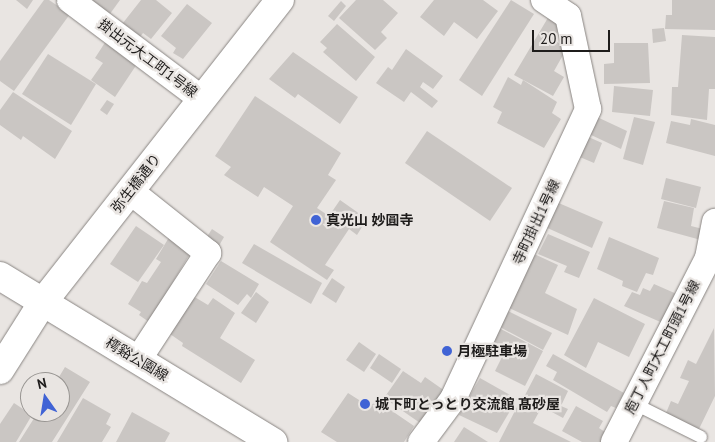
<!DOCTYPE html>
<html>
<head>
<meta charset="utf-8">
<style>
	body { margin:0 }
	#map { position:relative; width:715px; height:442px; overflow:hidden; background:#e9e5e2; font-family:"PT Sans","Noto Sans JP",sans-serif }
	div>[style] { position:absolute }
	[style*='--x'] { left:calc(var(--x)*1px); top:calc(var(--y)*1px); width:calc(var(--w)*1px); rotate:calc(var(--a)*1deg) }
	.building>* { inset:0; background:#cac6c3 }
	.roads { filter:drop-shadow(0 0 1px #898582) drop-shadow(0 0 1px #898582) }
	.service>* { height:12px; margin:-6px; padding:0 6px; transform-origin:6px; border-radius:6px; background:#fff }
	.minor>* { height:26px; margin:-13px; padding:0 13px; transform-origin:13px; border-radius:13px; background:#fff }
	.tertiary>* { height:28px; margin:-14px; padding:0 14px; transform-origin:14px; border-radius:14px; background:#fff }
	.secondary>* { height:28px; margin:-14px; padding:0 14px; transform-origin:14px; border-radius:14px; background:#fff }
	.dots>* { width:14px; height:14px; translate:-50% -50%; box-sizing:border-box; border:2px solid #e9e5e2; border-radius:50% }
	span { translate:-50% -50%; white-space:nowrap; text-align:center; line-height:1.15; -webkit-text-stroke:4.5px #e9e5e2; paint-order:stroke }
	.street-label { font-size:14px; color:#1e1c1b }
	.poi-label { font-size:14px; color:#1e1c1b; font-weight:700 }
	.left { translate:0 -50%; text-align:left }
	.north { position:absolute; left:20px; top:372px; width:50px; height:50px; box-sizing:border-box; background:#e9e5e2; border:1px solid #989592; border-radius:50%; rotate:347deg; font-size:14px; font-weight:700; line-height:20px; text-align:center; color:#1e1c1b }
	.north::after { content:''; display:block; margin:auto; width:18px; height:22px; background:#4063d5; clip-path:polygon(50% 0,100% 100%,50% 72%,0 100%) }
	.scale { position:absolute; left:532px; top:30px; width:78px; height:22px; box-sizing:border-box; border:2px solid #1e1c1b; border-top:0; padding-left:6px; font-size:15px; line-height:18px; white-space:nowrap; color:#1e1c1b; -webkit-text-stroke:4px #e9e5e2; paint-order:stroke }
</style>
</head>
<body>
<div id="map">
	<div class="building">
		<div style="clip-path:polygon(16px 0,33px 0,27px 9px)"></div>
		<div style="clip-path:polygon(44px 0,49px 0,70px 14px,14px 91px,0 81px,0 61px)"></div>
		<div style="clip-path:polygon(81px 0,120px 0,107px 18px)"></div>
		<div style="clip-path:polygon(141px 0,156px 0,172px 13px,151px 39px,143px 33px,136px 42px,119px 28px)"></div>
		<div style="clip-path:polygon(356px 0,383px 0,398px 13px,381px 32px,387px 38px,375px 50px,339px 18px)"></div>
		<div style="clip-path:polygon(434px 0,483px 0,498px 11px,477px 39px,454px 22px,444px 36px,420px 17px)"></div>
		<div style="clip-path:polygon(511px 0,534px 14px,482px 96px,459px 80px)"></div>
		<div style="clip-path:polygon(672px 0,715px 0,715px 30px,665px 29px,666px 15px,672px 15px)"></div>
		<div style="clip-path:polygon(341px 1px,346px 6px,334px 21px,328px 16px)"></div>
		<div style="clip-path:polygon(187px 4px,212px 23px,183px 59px,173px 53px,176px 48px,161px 36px)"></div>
		<div style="clip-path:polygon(549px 16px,561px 25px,554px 40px,567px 48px,554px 71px,564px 77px,553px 96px,514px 75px)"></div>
		<div style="clip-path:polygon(337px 24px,375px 57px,356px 81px,323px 52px,327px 48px,320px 42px)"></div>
		<div style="clip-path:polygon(664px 28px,666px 41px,653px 43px,652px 29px)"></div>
		<div style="clip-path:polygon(682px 35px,715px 37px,715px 89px,709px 89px,707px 120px,671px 115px,672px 87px,678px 87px)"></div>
		<div style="clip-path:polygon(106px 41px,137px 64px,115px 97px,91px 80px,103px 63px,95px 58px)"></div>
		<div style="clip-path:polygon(614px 43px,648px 43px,650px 83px,604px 84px,604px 64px,614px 63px)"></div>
		<div style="clip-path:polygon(406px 49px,443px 76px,433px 89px,423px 82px,420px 87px,438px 101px,432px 108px,411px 92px,404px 102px,376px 83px,388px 67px,392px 70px)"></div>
		<div style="clip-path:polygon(293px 52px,358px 97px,340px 124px,298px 94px,295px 98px,269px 79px)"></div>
		<div style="clip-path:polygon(48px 54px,96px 84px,71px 125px,22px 94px)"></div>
		<div style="clip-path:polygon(508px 77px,521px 85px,523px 80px,557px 102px,552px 113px,561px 119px,544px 148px,497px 123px,502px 112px,493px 107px)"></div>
		<div style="clip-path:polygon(614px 86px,653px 90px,650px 116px,612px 112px)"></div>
		<div style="clip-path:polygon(13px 92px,72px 131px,55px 159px,23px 136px,21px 140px,0 125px,0 110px)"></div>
		<div style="clip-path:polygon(255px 96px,341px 153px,328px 175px,336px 180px,317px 208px,329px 216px,340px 200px,367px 219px,357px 235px,349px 229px,325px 265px,334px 270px,327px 280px,270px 242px,293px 206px,264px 187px,258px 197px,224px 175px,231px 167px,215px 156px)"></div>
		<div style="clip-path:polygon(107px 100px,114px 104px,107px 115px,100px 110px)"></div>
		<div style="clip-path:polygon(597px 117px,627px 131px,621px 149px,589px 134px)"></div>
		<div style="clip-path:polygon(634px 117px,655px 122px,643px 165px,623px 159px)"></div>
		<div style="clip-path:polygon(691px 119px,715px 125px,715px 156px,666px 143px,671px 121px,690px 125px)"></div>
		<div style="clip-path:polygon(427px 131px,512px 188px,490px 221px,405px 163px)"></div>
		<div style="clip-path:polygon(584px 135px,602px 143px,594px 163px,575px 155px)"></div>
		<div style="clip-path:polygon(666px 178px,701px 187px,696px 208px,661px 199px)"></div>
		<div style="clip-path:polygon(554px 201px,603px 222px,592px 248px,543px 226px)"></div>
		<div style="clip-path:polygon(664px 201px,694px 208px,691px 226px,703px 229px,701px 240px,657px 228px)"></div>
		<div style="clip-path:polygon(136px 226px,164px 245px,138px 282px,110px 264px)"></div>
		<div style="clip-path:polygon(212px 229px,224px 237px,216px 251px,203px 243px)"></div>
		<div style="clip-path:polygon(171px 234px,194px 247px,149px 322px,139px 315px,141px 312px,128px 304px,142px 281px,147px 283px,161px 262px,156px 259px)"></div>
		<div style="clip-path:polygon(548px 234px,590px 252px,579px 278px,564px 272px,567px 266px,538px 254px)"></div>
		<div style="clip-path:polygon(609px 237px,659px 258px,653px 275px,646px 273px,637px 292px,622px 286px,623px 281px,597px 269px)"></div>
		<div style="clip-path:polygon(254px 244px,322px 283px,311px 304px,242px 263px)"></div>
		<div style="clip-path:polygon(532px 253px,558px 265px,545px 293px,577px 309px,568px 335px,507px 307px)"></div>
		<div style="clip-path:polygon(221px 261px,259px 284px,251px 298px,247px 294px,238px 305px,206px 284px)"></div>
		<div style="clip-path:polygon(332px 278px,345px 287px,336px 303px,322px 294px)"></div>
		<div style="clip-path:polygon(654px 284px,679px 295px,665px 324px,624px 306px,632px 292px,640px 295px,643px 288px,650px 291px)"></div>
		<div style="clip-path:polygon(256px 292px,269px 302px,256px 323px,241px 313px)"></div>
		<div style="clip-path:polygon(193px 296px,208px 305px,213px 298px,235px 313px,220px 338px,255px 360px,241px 383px,182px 346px,183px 343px,170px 334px)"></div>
		<div style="clip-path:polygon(594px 298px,645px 324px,629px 357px,598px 342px,586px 368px,564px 355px)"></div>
		<div style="clip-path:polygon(506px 310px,552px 333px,543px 350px,498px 326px)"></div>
		<div style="clip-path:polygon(497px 327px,543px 351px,525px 386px,495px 371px,503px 355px,488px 347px)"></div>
		<div style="clip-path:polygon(714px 328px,715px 396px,699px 429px,666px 413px,671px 401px,678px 404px,689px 381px,680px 378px,688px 360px,696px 364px)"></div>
		<div style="clip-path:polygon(359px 342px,376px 354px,364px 372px,346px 360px)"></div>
		<div style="clip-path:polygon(379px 354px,401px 369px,392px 383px,370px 368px)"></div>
		<div style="clip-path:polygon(553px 354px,624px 393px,616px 408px,611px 406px,607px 412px,553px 380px,557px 372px,546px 366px)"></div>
		<div style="clip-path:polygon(65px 367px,90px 382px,52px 442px,19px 442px,38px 412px,60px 412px,60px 382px,56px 382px)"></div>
		<div style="clip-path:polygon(403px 371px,421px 383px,425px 377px,445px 391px,423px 425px,384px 398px)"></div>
		<div style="clip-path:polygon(536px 374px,568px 391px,561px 406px,568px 409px,563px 418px,524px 397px)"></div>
		<div style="clip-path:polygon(480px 378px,517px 399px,497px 433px,459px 415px)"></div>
		<div style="clip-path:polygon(348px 393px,370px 407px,376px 400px,414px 426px,404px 442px,337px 442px,321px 432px)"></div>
		<div style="clip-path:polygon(83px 398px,111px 414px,106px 424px,111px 427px,102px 442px,57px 442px)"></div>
		<div style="clip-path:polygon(521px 399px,540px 410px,533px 423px,571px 442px,499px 442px)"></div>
		<div style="clip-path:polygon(14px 403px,32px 415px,16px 442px,0 442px,0 424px)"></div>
		<div style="clip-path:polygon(576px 406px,603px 421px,599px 428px,608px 434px,604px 442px,582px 442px,562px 431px)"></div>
		<div style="clip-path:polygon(132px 412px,170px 433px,165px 442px,116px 442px)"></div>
		<div style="clip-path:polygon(464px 427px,488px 442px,454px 442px)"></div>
	</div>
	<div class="roads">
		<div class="service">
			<div style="--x:633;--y:403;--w:76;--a:26.6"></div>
		</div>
		<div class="minor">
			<div style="--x:70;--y:0;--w:165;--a:36.9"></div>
			<div style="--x:130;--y:191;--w:100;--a:38.5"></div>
			<div style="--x:208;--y:253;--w:128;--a:123.2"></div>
			<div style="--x:421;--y:442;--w:54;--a:-53.3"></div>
			<div style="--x:453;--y:399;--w:320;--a:-65"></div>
			<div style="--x:588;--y:109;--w:95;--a:-102.1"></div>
			<div style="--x:568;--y:16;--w:29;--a:-146"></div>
			<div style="--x:614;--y:442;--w:207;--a:-62.9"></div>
			<div style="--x:708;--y:258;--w:37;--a:-79"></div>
		</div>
		<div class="tertiary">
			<div style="--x:0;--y:370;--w:80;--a:-57.7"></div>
			<div style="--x:43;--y:302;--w:384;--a:-51.9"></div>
		</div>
		<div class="secondary">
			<div style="--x:0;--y:276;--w:320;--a:31.3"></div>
		</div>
	</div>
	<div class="dots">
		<div style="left:316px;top:220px;background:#4063d5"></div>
		<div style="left:447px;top:351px;background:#4063d5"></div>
		<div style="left:365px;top:404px;background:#4063d5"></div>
	</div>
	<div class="street-label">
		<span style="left:148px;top:58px;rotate:37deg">掛出元大工町1号線</span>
		<span style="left:136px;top:183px;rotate:-52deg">弥生橋通り</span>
		<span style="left:536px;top:222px;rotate:-65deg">寺町掛出1号線</span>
		<span style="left:662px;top:347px;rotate:-63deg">庖丁人町大工町頭1号線</span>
		<span style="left:137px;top:359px;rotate:31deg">樗谿公園線</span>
	</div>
	<div class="poi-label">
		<span class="left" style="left:326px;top:220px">真光山 妙圓寺</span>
		<span class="left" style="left:457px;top:351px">月極駐車場</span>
		<span class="left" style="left:375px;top:404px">城下町とっとり交流館 髙砂屋</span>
	</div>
	<div class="north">N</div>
	<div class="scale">20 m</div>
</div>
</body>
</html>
